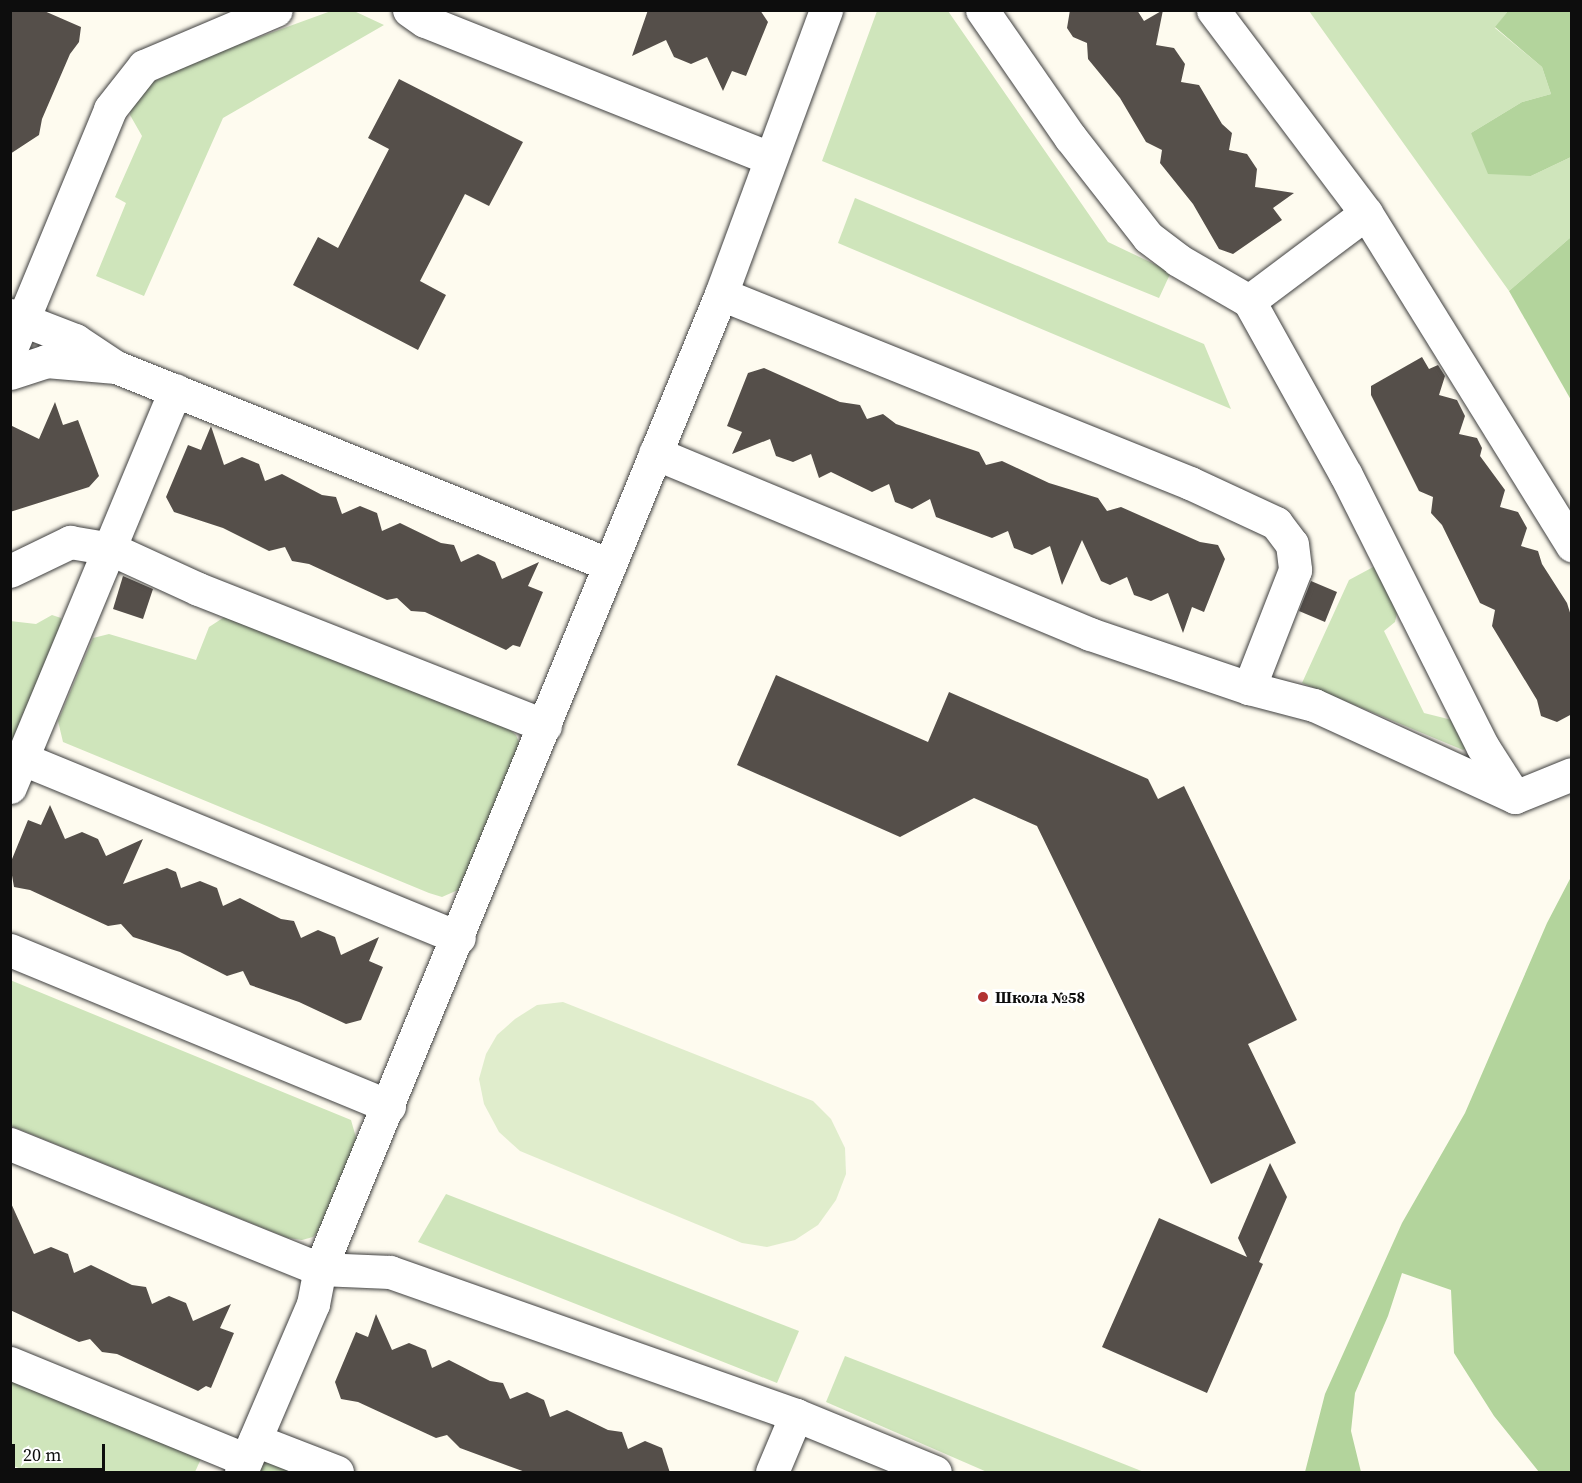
<!DOCTYPE html>
<html>
<head>
<meta charset="utf-8">
<style>
	body { margin:0 }
	#map { position:relative; width:1582px; height:1483px; overflow:hidden; background:#fefbef; font-family:"Source Serif 4",serif }
	div>[style] { position:absolute }
	[style*='--x'] { left:calc(var(--x)*1px); top:calc(var(--y)*1px); width:calc(var(--w)*1px); rotate:calc(var(--a)*1deg) }
	.green>* { inset:0; background:#cfe5bb }
	.forest>* { inset:0; background:#b3d49c }
	.pitch>* { inset:0; background:#e0edcc }
	.building>* { inset:0; background:#554f4a }
	.roads { filter:drop-shadow(0 0 2px #404040) drop-shadow(0 0 2px #404040) }
	.minor>* { height:33px; margin:-16.5px; padding:0 16.5px; transform-origin:16.5px; border-radius:16.5px; background:#fff }
	.dots>* { width:16px; height:16px; translate:-50% -50%; box-sizing:border-box; border:3px solid #fff; border-radius:50% }
	span { translate:-50% -50%; white-space:nowrap; text-align:center; line-height:1.15; -webkit-text-stroke:6px #fff; paint-order:stroke }
	.poi-label { font-size:16px; color:#0d0d0d; font-weight:700 }
	.left { translate:0 -50%; text-align:left }
	.frame { position:absolute; inset:0; border:12px solid #0d0d0d; pointer-events:none }
	.scale { position:absolute; left:12px; top:1444px; width:93px; height:27px; box-sizing:border-box; border:3px solid #0d0d0d; border-top:0; padding-left:8px; font-size:18px; line-height:21px; white-space:nowrap; color:#0d0d0d; -webkit-text-stroke:4px #fff; paint-order:stroke }
</style>
</head>
<body>
<div id="map">
	<div class="green">
		<div style="clip-path:polygon(331px 11px,354px 11px,384px 25px,223px 118px,144px 296px,96px 276px,126px 203px,115px 197px,142px 136px,130px 115px,131px 101px,140px 88px,207px 56px)"></div>
		<div style="clip-path:polygon(877px 11px,948px 11px,1108px 242px,1171px 272px,1159px 298px,822px 161px)"></div>
		<div style="clip-path:polygon(1309px 11px,1508px 11px,1495px 28px,1542px 67px,1551px 94px,1522px 102px,1471px 133px,1531px 176px,1571px 157px,1571px 237px,1509px 291px)"></div>
		<div style="clip-path:polygon(855px 198px,1204px 344px,1231px 409px,838px 243px)"></div>
		<div style="clip-path:polygon(1375px 566px,1397px 613px,1395px 622px,1384px 631px,1424px 713px,1456px 721px,1466px 748px,1463px 750px,1302px 683px,1349px 580px)"></div>
		<div style="clip-path:polygon(52px 615px,61px 618px,61px 626px,10px 745px,10px 621px,36px 624px)"></div>
		<div style="clip-path:polygon(226px 616px,504px 725px,516px 735px,521px 747px,467px 886px,442px 897px,429px 893px,63px 742px,58px 721px,93px 638px,109px 634px,196px 660px,209px 627px)"></div>
		<div style="clip-path:polygon(10px 980px,351px 1120px,357px 1141px,322px 1228px,313px 1237px,302px 1240px,288px 1238px,11px 1126px)"></div>
		<div style="clip-path:polygon(446px 1194px,799px 1331px,777px 1383px,418px 1242px)"></div>
		<div style="clip-path:polygon(845px 1356px,1096px 1453px,1144px 1472px,987px 1472px,826px 1402px)"></div>
		<div style="clip-path:polygon(10px 1369px,204px 1452px,195px 1472px,29px 1472px,11px 1465px)"></div>
		<div style="clip-path:polygon(274px 1459px,312px 1472px,254px 1472px,262px 1462px)"></div>
	</div>
	<div class="forest">
		<div style="clip-path:polygon(1508px 11px,1571px 11px,1571px 157px,1531px 176px,1488px 174px,1471px 133px,1522px 102px,1551px 94px,1542px 67px,1495px 27px)"></div>
		<div style="clip-path:polygon(1571px 237px,1571px 400px,1509px 291px)"></div>
		<div style="clip-path:polygon(1571px 877px,1571px 1472px,1539px 1472px,1494px 1416px,1454px 1353px,1451px 1290px,1402px 1273px,1388px 1316px,1355px 1393px,1351px 1431px,1361px 1472px,1305px 1472px,1325px 1394px,1402px 1223px,1465px 1113px,1547px 923px)"></div>
	</div>
	<div class="pitch">
		<div style="clip-path:polygon(563px 1002px,813px 1101px,831px 1119px,845px 1148px,846px 1174px,836px 1200px,818px 1225px,795px 1240px,767px 1247px,742px 1243px,520px 1151px,499px 1132px,484px 1104px,479px 1079px,486px 1054px,497px 1035px,515px 1019px,537px 1005px)"></div>
	</div>
	<div class="building">
		<div style="clip-path:polygon(10px 10px,42px 10px,81px 27px,79px 42px,70px 54px,42px 119px,39px 135px,10px 154px)"></div>
		<div style="clip-path:polygon(648px 10px,760px 10px,768px 22px,746px 76px,732px 71px,723px 91px,707px 57px,691px 64px,674px 57px,666px 40px,632px 56px)"></div>
		<div style="clip-path:polygon(1070px 10px,1137px 10px,1144px 21px,1163px 10px,1156px 45px,1174px 48px,1185px 64px,1181px 82px,1199px 85px,1222px 124px,1232px 133px,1229px 150px,1247px 154px,1257px 169px,1255px 187px,1294px 193px,1273px 208px,1282px 220px,1233px 254px,1219px 249px,1193px 204px,1160px 163px,1162px 150px,1146px 142px,1120px 98px,1088px 59px,1087px 43px,1073px 37px,1067px 28px)"></div>
		<div style="clip-path:polygon(399px 79px,523px 142px,489px 206px,465px 194px,420px 281px,446px 295px,418px 350px,293px 285px,318px 237px,338px 248px,389px 149px,368px 138px)"></div>
		<div style="clip-path:polygon(1422px 357px,1429px 369px,1438px 365px,1445px 376px,1439px 395px,1457px 400px,1465px 416px,1459px 434px,1477px 438px,1482px 448px,1480px 456px,1505px 490px,1500px 507px,1518px 512px,1527px 528px,1521px 546px,1538px 551px,1542px 564px,1567px 603px,1572px 619px,1572px 714px,1557px 722px,1541px 716px,1537px 700px,1492px 626px,1495px 610px,1480px 603px,1442px 525px,1431px 513px,1433px 497px,1419px 491px,1371px 395px,1371px 386px)"></div>
		<div style="clip-path:polygon(764px 368px,840px 402px,860px 405px,867px 419px,883px 414px,896px 424px,979px 452px,986px 465px,1002px 461px,1049px 483px,1098px 498px,1107px 511px,1121px 507px,1200px 542px,1218px 545px,1225px 559px,1204px 612px,1192px 607px,1183px 633px,1168px 593px,1151px 601px,1134px 595px,1127px 577px,1110px 585px,1101px 581px,1082px 540px,1062px 585px,1050px 546px,1032px 555px,1014px 548px,1008px 531px,992px 538px,936px 517px,930px 499px,912px 509px,895px 502px,889px 484px,872px 492px,831px 472px,819px 478px,811px 454px,793px 462px,776px 456px,770px 439px,732px 454px,742px 432px,727px 426px,748px 373px)"></div>
		<div style="clip-path:polygon(55px 402px,63px 425px,78px 420px,99px 476px,89px 487px,10px 512px,10px 425px,39px 439px)"></div>
		<div style="clip-path:polygon(211px 426px,224px 465px,242px 457px,259px 464px,265px 481px,282px 474px,322px 495px,336px 497px,342px 514px,360px 506px,377px 513px,382px 531px,400px 523px,441px 543px,454px 545px,461px 562px,478px 554px,495px 562px,502px 579px,539px 562px,528px 586px,543px 592px,520px 647px,513px 645px,506px 650px,425px 612px,411px 611px,397px 598px,387px 600px,309px 564px,292px 561px,285px 547px,269px 551px,223px 528px,174px 512px,166px 497px,188px 445px,201px 450px)"></div>
		<div style="clip-path:polygon(123px 576px,153px 589px,143px 619px,113px 609px)"></div>
		<div style="clip-path:polygon(1311px 581px,1337px 592px,1325px 622px,1299px 611px)"></div>
		<div style="clip-path:polygon(776px 675px,928px 742px,949px 692px,1148px 779px,1158px 799px,1184px 786px,1297px 1020px,1248px 1044px,1296px 1143px,1211px 1184px,1037px 826px,974px 798px,900px 837px,737px 765px)"></div>
		<div style="clip-path:polygon(50px 805px,65px 839px,82px 832px,98px 839px,106px 856px,143px 839px,123px 884px,167px 868px,176px 872px,181px 888px,200px 881px,217px 888px,223px 906px,240px 898px,281px 919px,294px 921px,301px 938px,318px 930px,335px 937px,341px 955px,379px 937px,369px 961px,383px 967px,361px 1020px,346px 1024px,299px 1002px,250px 985px,243px 971px,227px 976px,180px 952px,133px 937px,121px 924px,108px 926px,30px 890px,14px 887px,10px 864px,28px 820px,41px 825px)"></div>
		<div style="clip-path:polygon(1270px 1163px,1287px 1197px,1259px 1262px,1263px 1264px,1207px 1393px,1102px 1347px,1159px 1218px,1247px 1257px,1238px 1238px)"></div>
		<div style="clip-path:polygon(10px 1201px,34px 1254px,51px 1247px,68px 1254px,74px 1273px,91px 1265px,132px 1285px,146px 1287px,152px 1304px,169px 1296px,186px 1303px,193px 1321px,231px 1304px,220px 1328px,234px 1333px,211px 1388px,206px 1386px,198px 1391px,117px 1354px,102px 1352px,90px 1339px,79px 1342px,10px 1310px)"></div>
		<div style="clip-path:polygon(376px 1314px,392px 1350px,409px 1343px,426px 1350px,432px 1368px,449px 1360px,490px 1381px,503px 1383px,510px 1399px,527px 1392px,544px 1400px,550px 1417px,567px 1410px,608px 1430px,622px 1432px,628px 1449px,645px 1441px,662px 1448px,670px 1473px,528px 1473px,460px 1448px,447px 1435px,436px 1438px,358px 1402px,341px 1399px,335px 1382px,356px 1332px,368px 1337px)"></div>
	</div>
	<div class="roads">
		<div class="minor">
			<div style="--x:409;--y:10;--w:19;--a:35"></div>
			<div style="--x:425;--y:21;--w:371;--a:21.7"></div>
			<div style="--x:982;--y:10;--w:155;--a:55.3"></div>
			<div style="--x:1070;--y:137;--w:127;--a:52"></div>
			<div style="--x:1148;--y:237;--w:38;--a:37"></div>
			<div style="--x:1178;--y:260;--w:82;--a:30"></div>
			<div style="--x:1249;--y:301;--w:199;--a:60.9"></div>
			<div style="--x:1346;--y:475;--w:305;--a:63.3"></div>
			<div style="--x:1483;--y:747;--w:59;--a:57.4"></div>
			<div style="--x:1213;--y:10;--w:254;--a:53"></div>
			<div style="--x:1366;--y:213;--w:391;--a:58.2"></div>
			<div style="--x:721;--y:294;--w:506;--a:21.95"></div>
			<div style="--x:1190;--y:483;--w:95;--a:24.9"></div>
			<div style="--x:1276;--y:523;--w:26;--a:53"></div>
			<div style="--x:1292;--y:544;--w:26;--a:83"></div>
			<div style="--x:1295;--y:570;--w:127;--a:111.3"></div>
			<div style="--x:1249;--y:301;--w:146;--a:-36.9"></div>
			<div style="--x:10;--y:315;--w:70;--a:21"></div>
			<div style="--x:75;--y:340;--w:47;--a:33.7"></div>
			<div style="--x:10;--y:351;--w:262;--a:-67.5"></div>
			<div style="--x:110;--y:109;--w:55;--a:-51.7"></div>
			<div style="--x:144;--y:66;--w:143;--a:-23"></div>
			<div style="--x:10;--y:373;--w:38;--a:-18"></div>
			<div style="--x:46;--y:361;--w:70;--a:4.9"></div>
			<div style="--x:116;--y:367;--w:532;--a:21.84"></div>
			<div style="--x:655;--y:453;--w:471;--a:22.6"></div>
			<div style="--x:1090;--y:634;--w:168;--a:18.8"></div>
			<div style="--x:1249;--y:688;--w:67;--a:14.7"></div>
			<div style="--x:1314;--y:705;--w:221;--a:24.6"></div>
			<div style="--x:1515;--y:797;--w:61;--a:-22"></div>
			<div style="--x:10;--y:571;--w:67;--a:-25.8"></div>
			<div style="--x:70;--y:542;--w:42;--a:9.7"></div>
			<div style="--x:111;--y:549;--w:96;--a:24.7"></div>
			<div style="--x:198;--y:589;--w:373;--a:21.5"></div>
			<div style="--x:23;--y:759;--w:471;--a:22.3"></div>
			<div style="--x:10;--y:787;--w:430;--a:-67.4"></div>
			<div style="--x:10;--y:950;--w:410;--a:22.4"></div>
			<div style="--x:10;--y:1144;--w:334;--a:22"></div>
			<div style="--x:320;--y:1269;--w:70;--a:2.5"></div>
			<div style="--x:390;--y:1272;--w:430;--a:19.4"></div>
			<div style="--x:796;--y:1415;--w:150;--a:22.3"></div>
			<div style="--x:10;--y:1363;--w:255;--a:22.3"></div>
			<div style="--x:255;--y:1440;--w:88;--a:21.3"></div>
			<div style="--x:241;--y:1472;--w:183;--a:-66.8"></div>
			<div style="--x:313;--y:1304;--w:36;--a:-79"></div>
			<div style="--x:320;--y:1269;--w:1054;--a:-67.64"></div>
			<div style="--x:721;--y:294;--w:303;--a:-69.7"></div>
			<div style="--x:772;--y:1472;--w:62;--a:-67.2"></div>
		</div>
	</div>
	<div class="dots">
		<div style="left:983px;top:997px;background:#b13233"></div>
	</div>
	<div class="poi-label">
		<span class="left" style="left:995px;top:997px">Школа №58</span>
	</div>
	<div class="frame"></div>
	<div class="scale">20 m</div>
</div>
</body>
</html>
